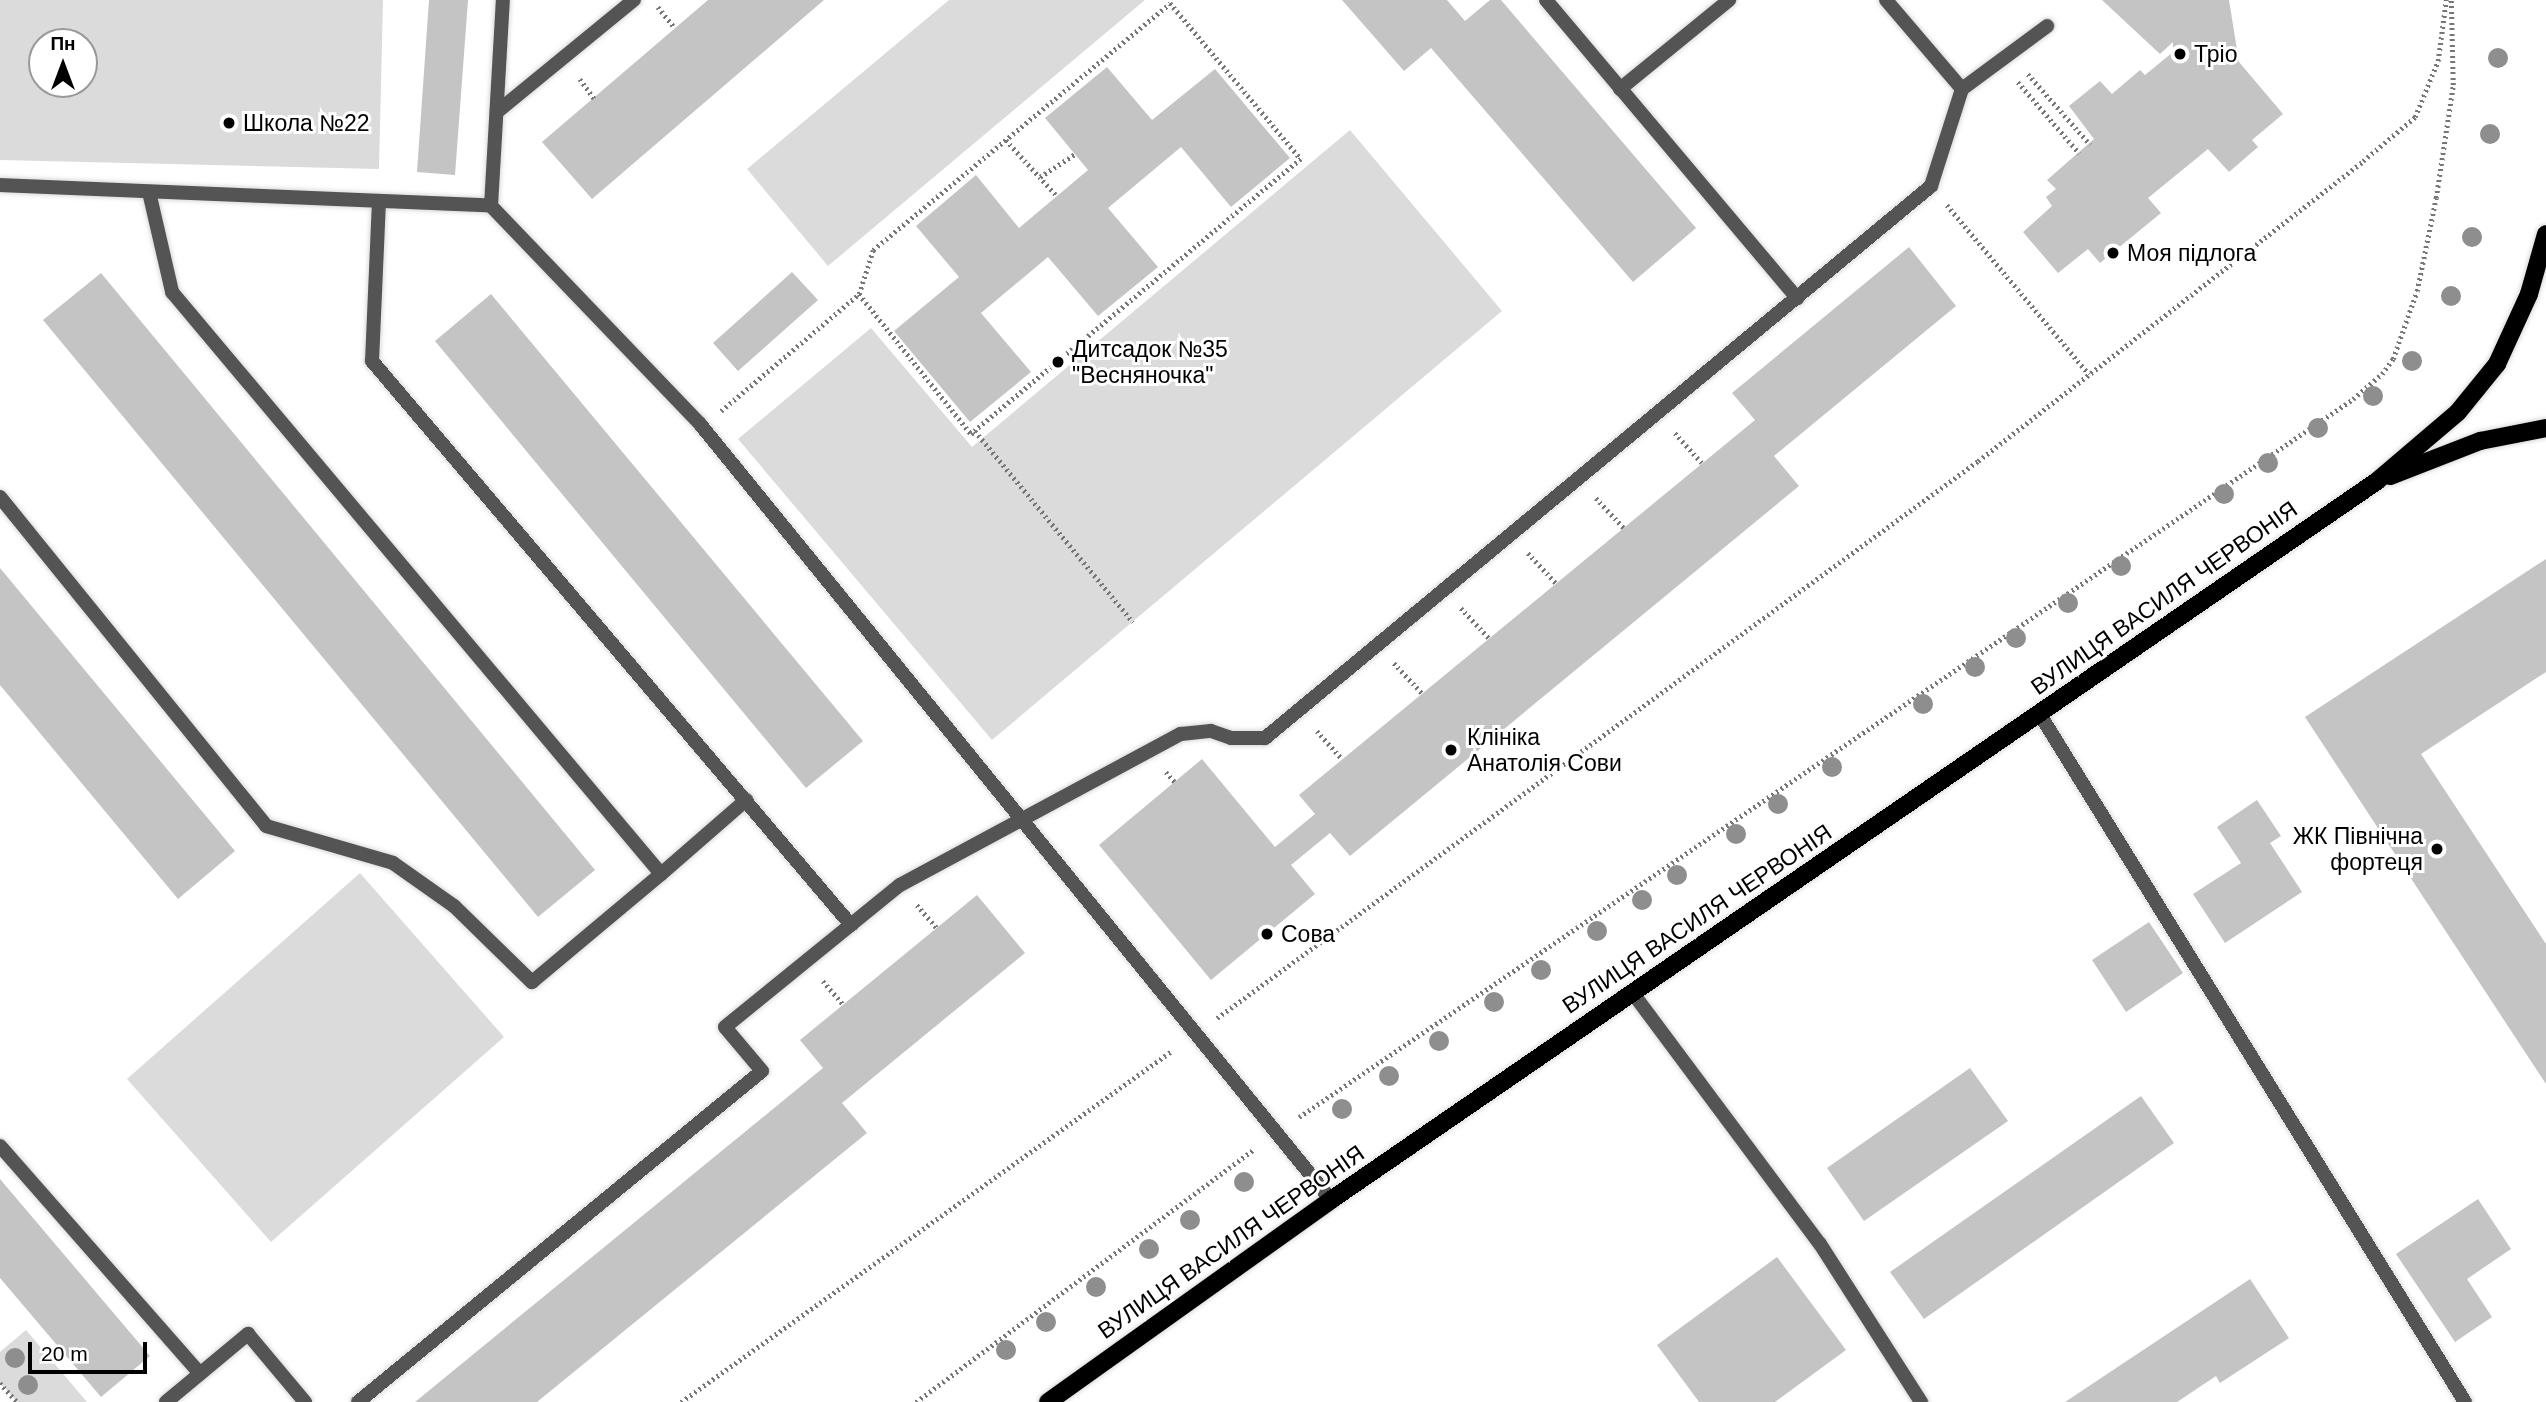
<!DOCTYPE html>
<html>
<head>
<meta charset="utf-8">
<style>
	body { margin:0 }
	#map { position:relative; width:2546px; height:1402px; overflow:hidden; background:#fff; font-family:Helvetica,sans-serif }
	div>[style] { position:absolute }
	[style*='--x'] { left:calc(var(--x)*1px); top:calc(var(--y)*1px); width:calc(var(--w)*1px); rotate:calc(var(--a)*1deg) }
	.green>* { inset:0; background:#dbdbdb }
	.building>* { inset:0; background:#c4c4c4 }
	.path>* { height:4.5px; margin-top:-2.25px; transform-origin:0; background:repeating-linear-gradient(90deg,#767676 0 2px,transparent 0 5.5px) }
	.roads { filter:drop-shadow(0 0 2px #dbdbdb) drop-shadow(0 0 2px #dbdbdb) }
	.service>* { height:14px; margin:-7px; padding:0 7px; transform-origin:7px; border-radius:7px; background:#545454 }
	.primary>* { height:18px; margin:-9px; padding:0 9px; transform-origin:9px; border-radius:9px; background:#000 }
	.trees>* { width:20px; height:20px; margin:-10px; border-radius:50%; background:#8e8e8e }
	.dots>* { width:19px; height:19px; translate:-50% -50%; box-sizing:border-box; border:4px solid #fff; border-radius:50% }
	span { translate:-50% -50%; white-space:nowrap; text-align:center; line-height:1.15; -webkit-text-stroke:6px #fff; paint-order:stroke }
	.poi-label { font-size:23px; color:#000 }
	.left { translate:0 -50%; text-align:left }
	.right { translate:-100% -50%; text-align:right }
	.street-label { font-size:23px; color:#000 }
	.north { position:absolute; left:28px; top:28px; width:70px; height:70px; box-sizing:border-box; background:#fff; border:2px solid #999; border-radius:50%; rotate:0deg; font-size:19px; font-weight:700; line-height:28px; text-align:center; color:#000 }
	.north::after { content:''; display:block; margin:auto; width:24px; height:32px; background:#000; clip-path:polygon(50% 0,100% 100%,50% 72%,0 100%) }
	.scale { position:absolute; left:28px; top:1342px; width:119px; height:32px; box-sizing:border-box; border:4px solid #000; border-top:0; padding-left:9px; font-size:21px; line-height:24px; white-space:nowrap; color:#000; -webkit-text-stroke:5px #fff; paint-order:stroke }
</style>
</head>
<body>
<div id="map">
	<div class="green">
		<div style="clip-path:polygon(evenodd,0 0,383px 0,379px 169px,0 160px,0 0,42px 42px,84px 42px,84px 84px,42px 84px,42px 42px)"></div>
		<div style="clip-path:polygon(949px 0,1145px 0,828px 266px,747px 169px)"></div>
		<div style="clip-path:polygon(1350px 130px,1502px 311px,992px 740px,738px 439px,871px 328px,972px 447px)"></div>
		<div style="clip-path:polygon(360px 873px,504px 1037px,271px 1242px,127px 1079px)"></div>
		<div style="clip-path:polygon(26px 1330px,87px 1402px,17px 1402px,0 1383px,0 1352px)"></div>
	</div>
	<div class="building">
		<div style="clip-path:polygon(429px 0,468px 0,455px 175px,417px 172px)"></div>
		<div style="clip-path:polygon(708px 0,824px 0,592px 199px,542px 142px)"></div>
		<div style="clip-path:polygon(1342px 0,1447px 0,1465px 21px,1490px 0,1501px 0,1696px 228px,1633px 282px,1431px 48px,1404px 71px)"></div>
		<div style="clip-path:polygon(2102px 0,2229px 0,2239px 62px,2283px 114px,2252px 140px,2258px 147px,2229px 172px,2208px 149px,2148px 198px,2161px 213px,2100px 263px,2088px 249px,2058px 273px,2023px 232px,2052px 206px,2046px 197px,2056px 189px,2047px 180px,2094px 139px,2069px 106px,2100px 81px,2112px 94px,2140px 70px,2145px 75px,2173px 52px,2173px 42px,2160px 54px)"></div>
		<div style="clip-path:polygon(1107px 67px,1152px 120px,1215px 69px,1290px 158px,1231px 207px,1181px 147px,1108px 208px,1158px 267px,1098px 316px,1048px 257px,981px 313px,1031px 372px,970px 422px,894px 331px,959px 277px,916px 226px,976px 175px,1019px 228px,1088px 170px,1045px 118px)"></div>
		<div style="clip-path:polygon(1909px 247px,1956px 306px,1774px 456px,1799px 486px,1350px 856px,1330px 833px,1291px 865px,1315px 894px,1211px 980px,1099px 845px,1202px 759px,1275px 847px,1315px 814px,1299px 795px,1755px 420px,1732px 393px)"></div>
		<div style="clip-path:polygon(792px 272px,818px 300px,738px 371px,713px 343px)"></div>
		<div style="clip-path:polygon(101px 273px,595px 870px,538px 917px,43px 320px)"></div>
		<div style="clip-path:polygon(491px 294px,863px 741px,806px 788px,435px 341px)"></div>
		<div style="clip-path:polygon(2546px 559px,2546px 672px,2421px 754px,2546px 944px,2546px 1084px,2305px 717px)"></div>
		<div style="clip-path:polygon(0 568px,235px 851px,178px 899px,0 685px)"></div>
		<div style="clip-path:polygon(2257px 800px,2281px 836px,2270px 843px,2302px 892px,2225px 943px,2193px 894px,2241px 863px,2217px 827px)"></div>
		<div style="clip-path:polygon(977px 895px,1025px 953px,842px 1103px,867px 1133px,537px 1402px,415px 1402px,823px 1068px,800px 1040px)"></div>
		<div style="clip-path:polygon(2149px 922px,2183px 973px,2126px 1012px,2092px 960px)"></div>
		<div style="clip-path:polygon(1970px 1068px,2008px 1121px,1864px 1221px,1827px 1168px)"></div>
		<div style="clip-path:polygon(2141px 1096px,2174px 1143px,1924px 1319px,1890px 1272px)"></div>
		<div style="clip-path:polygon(0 1179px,150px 1356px,101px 1397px,0 1278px)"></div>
		<div style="clip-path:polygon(2478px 1199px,2511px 1249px,2467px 1279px,2492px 1317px,2455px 1342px,2396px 1254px)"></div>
		<div style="clip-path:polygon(1777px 1257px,1846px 1350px,1775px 1402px,1699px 1402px,1657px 1345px)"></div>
		<div style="clip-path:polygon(2250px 1279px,2289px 1338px,2220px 1383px,2216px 1376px,2177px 1402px,2065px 1402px)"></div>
	</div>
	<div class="path">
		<div style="--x:658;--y:7;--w:27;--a:51"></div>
		<div style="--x:2028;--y:74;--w:94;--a:48.5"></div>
		<div style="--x:580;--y:79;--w:24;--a:54"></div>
		<div style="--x:2018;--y:82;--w:94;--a:49.3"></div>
		<div style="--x:1006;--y:140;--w:76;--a:47.7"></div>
		<div style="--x:1040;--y:177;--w:42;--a:-33.3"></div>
		<div style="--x:1947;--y:205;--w:221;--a:50"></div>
		<div style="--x:859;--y:294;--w:179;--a:51.3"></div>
		<div style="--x:971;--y:434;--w:5;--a:-37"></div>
		<div style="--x:721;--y:411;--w:181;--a:-40.3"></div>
		<div style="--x:859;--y:294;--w:46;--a:-72.3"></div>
		<div style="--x:873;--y:250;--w:386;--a:-39.7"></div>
		<div style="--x:1170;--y:3;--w:204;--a:50"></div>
		<div style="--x:1301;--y:159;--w:425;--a:140.2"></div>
		<div style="--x:975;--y:431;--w:248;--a:50.4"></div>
		<div style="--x:1675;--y:433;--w:40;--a:48"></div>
		<div style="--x:1596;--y:498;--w:41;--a:47"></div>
		<div style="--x:1528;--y:553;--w:41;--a:47"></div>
		<div style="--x:1461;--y:608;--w:41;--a:47"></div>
		<div style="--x:1394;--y:663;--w:41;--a:47"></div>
		<div style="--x:1317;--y:731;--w:38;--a:48"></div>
		<div style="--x:1166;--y:772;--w:13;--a:48"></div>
		<div style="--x:917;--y:905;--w:30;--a:49"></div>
		<div style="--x:823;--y:981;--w:30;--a:49"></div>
		<div style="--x:1217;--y:1018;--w:943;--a:-36.2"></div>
		<div style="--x:1978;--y:461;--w:488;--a:-37.9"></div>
		<div style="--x:2363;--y:161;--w:68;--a:-40.2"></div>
		<div style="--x:2415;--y:117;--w:61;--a:-67.7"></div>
		<div style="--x:2438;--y:61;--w:62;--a:-82.5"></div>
		<div style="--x:1299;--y:1117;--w:1275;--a:-34.26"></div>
		<div style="--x:2353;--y:399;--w:38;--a:-41"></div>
		<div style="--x:2382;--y:374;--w:19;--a:-54"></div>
		<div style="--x:2393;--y:359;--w:72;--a:-70.6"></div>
		<div style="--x:2417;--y:291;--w:95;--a:-78.5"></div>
		<div style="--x:2436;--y:198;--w:114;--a:-81.4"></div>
		<div style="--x:2453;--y:85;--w:85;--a:-91.3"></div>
		<div style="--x:0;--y:1383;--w:25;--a:48"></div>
		<div style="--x:681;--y:1402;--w:605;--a:-35.58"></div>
		<div style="--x:916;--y:1402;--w:422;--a:-36.8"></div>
	</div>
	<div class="roads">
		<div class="service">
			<div style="--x:1546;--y:0;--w:390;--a:49.9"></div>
			<div style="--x:1620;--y:89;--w:141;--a:-39.2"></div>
			<div style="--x:1962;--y:89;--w:106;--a:-36.5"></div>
			<div style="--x:497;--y:112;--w:177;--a:-39.3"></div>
			<div style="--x:0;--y:185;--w:491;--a:2.4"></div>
			<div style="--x:491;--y:206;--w:302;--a:46.2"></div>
			<div style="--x:700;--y:424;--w:1000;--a:50.88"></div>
			<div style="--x:149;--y:192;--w:103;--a:77"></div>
			<div style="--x:172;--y:292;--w:760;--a:49.96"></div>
			<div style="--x:661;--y:874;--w:113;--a:-41"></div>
			<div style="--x:379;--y:201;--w:160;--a:92.5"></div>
			<div style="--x:372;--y:361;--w:740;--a:49.66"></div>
			<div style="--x:491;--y:206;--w:206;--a:-86.7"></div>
			<div style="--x:0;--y:497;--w:423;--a:51"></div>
			<div style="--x:266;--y:826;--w:132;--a:16.2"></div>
			<div style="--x:393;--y:863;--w:75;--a:35.2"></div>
			<div style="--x:454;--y:906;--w:109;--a:44.3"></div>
			<div style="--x:532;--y:982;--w:168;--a:-39.9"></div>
			<div style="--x:2039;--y:713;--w:810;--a:58.27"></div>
			<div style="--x:1632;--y:992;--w:314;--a:53.3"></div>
			<div style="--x:1820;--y:1244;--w:188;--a:57.4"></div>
			<div style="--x:0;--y:1146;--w:303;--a:48.7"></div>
			<div style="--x:166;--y:1402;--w:107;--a:-39.7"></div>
			<div style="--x:248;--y:1334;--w:89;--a:50"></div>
			<div style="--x:358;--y:1402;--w:522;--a:-39.33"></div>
			<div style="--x:762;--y:1071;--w:57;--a:-130.1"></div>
			<div style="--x:725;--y:1027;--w:225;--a:-39.1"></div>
			<div style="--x:900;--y:885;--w:319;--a:-28.3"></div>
			<div style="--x:1181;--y:734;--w:30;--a:-6"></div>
			<div style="--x:1211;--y:731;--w:21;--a:19"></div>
			<div style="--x:1231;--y:738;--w:34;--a:0"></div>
			<div style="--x:1265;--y:738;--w:865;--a:-39.65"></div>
			<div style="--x:1931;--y:186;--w:102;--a:-72.3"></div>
			<div style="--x:1962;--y:89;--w:117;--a:-130.5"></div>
		</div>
		<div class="primary">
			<div style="--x:2390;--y:476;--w:97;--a:-21.3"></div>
			<div style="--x:2480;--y:441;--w:67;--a:-11.1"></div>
			<div style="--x:1048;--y:1402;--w:348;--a:-35.5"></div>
			<div style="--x:1331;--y:1200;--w:1269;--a:-34.5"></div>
			<div style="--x:2377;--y:481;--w:106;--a:-40.4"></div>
			<div style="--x:2458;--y:412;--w:62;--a:-50.9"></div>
			<div style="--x:2497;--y:364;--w:77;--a:-65.4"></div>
			<div style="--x:2529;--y:294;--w:62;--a:-74.2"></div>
		</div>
	</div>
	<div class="trees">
		<div style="left:2498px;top:58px"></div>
		<div style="left:2490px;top:134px"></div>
		<div style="left:2472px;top:237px"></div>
		<div style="left:2451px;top:296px"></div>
		<div style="left:2412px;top:361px"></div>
		<div style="left:2373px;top:396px"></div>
		<div style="left:2318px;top:428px"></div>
		<div style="left:2268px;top:463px"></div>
		<div style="left:2224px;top:494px"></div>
		<div style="left:2121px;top:566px"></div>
		<div style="left:2068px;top:603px"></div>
		<div style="left:2016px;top:638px"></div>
		<div style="left:1975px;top:667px"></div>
		<div style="left:1923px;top:704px"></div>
		<div style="left:1832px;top:767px"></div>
		<div style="left:1778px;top:804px"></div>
		<div style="left:1736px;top:834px"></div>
		<div style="left:1677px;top:875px"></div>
		<div style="left:1642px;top:900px"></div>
		<div style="left:1597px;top:931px"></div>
		<div style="left:1541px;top:970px"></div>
		<div style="left:1494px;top:1002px"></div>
		<div style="left:1439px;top:1041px"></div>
		<div style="left:1389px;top:1076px"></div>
		<div style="left:1342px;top:1109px"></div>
		<div style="left:1244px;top:1182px"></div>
		<div style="left:1190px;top:1220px"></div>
		<div style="left:1149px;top:1249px"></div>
		<div style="left:1096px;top:1287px"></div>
		<div style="left:1046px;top:1322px"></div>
		<div style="left:1006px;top:1350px"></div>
		<div style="left:15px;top:1358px"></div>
		<div style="left:28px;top:1385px"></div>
	</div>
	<div class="dots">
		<div style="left:2180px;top:54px;background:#000"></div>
		<div style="left:229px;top:123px;background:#000"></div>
		<div style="left:2113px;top:253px;background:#000"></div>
		<div style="left:1058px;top:362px;background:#000"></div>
		<div style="left:1451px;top:750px;background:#000"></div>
		<div style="left:2437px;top:849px;background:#000"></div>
		<div style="left:1267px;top:934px;background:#000"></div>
	</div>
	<div class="poi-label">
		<span class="left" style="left:2194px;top:54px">Тріо</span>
		<span class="left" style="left:243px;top:123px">Школа №22</span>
		<span class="left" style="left:2127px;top:253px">Моя підлога</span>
		<span class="left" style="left:1072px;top:362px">Дитсадок №35<br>"Весняночка"</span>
		<span class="left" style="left:1467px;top:750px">Клініка<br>Анатолія Сови</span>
		<span class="right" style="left:2423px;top:849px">ЖК Північна<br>фортеця</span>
		<span class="left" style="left:1281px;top:934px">Сова</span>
	</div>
	<div class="street-label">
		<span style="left:2164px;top:598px;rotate:-35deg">ВУЛИЦЯ ВАСИЛЯ ЧЕРВОНІЯ</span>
		<span style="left:1697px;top:919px;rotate:-34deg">ВУЛИЦЯ ВАСИЛЯ ЧЕРВОНІЯ</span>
		<span style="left:1231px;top:1242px;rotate:-35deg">ВУЛИЦЯ ВАСИЛЯ ЧЕРВОНІЯ</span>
	</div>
	<div class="north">Пн</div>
	<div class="scale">20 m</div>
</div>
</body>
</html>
